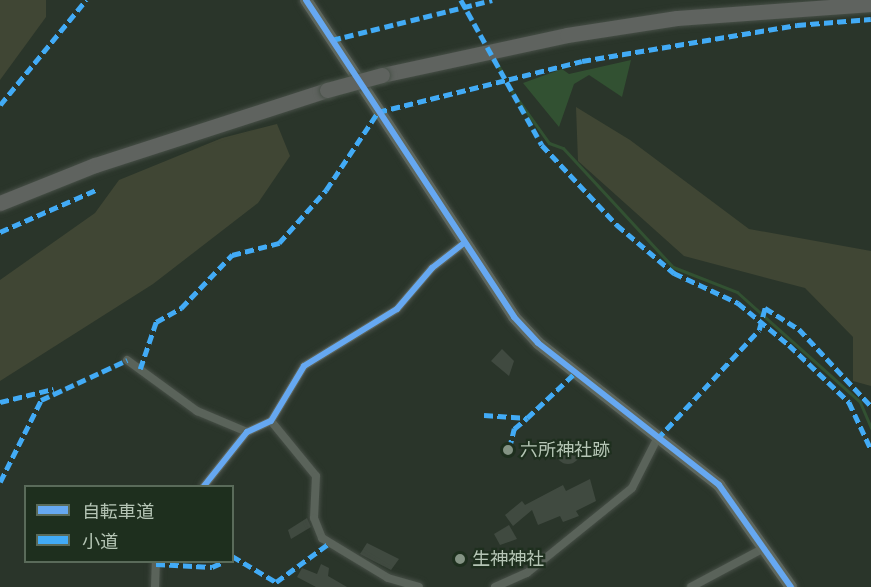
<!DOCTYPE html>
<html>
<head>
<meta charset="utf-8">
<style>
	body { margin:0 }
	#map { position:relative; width:871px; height:587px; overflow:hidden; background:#2a352a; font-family:Mulish,"Noto Sans JP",sans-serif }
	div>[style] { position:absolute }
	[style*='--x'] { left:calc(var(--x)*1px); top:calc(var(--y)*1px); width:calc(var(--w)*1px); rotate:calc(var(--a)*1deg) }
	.green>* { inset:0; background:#404634 }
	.water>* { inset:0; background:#325132 }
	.stream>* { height:3px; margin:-1.5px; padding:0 1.5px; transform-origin:1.5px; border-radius:1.5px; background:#325132 }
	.building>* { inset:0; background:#404a40 }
	.round { border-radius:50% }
	.roads { filter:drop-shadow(0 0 2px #474f47) drop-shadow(0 0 2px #474f47) }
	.street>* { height:8px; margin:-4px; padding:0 4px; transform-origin:4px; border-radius:4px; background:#5a635a }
	.secondary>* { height:12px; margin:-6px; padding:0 6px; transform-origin:6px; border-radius:6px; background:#5e675e }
	.highway>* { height:15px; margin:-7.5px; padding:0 7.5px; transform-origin:7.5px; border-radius:7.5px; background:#5f635f }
	.bridges { filter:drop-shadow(0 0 2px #475147) drop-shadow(0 0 2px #475147) }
	.highway-bridge>* { height:15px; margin:-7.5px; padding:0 7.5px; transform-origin:7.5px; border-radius:7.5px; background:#5f635f }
	.quiet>* { height:4.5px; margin-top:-2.25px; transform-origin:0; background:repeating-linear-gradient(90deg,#42abf6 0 9px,transparent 0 13.5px) }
	.cycleway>* { height:6px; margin:-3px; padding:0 3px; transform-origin:3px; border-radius:3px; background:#66a8f1 }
	.dots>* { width:16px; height:16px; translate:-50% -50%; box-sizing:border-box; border:3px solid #1e2f1e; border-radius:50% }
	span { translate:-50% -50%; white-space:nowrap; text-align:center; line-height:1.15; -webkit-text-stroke:4.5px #1e2f1e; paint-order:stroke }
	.poi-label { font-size:18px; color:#b5c5b5 }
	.left { translate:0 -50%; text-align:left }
	.legend { position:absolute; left:24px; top:485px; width:210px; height:78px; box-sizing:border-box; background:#1e2f1e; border:2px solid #5a6b5a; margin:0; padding:8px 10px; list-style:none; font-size:18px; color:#b5c5b5 }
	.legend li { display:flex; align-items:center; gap:12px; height:30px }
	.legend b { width:30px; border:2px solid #5a6b5a }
</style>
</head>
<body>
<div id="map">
	<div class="green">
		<div style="clip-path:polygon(0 0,46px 0,46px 17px,0 80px)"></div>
		<div style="clip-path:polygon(576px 107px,630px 140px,749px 229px,871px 251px,871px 386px,853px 381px,853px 337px,805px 288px,684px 256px,578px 161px)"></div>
		<div style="clip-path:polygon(277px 124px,290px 156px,258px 203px,153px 284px,0 381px,0 280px,95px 213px,119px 180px,222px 138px)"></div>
	</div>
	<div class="water">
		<div style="clip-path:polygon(631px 60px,622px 97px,589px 75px,574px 84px,559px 127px,523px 83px,562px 69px,569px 74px)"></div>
	</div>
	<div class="stream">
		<div style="--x:499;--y:67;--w:9;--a:63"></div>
		<div style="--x:508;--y:86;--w:70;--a:54.3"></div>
		<div style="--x:549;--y:143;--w:15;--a:20"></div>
		<div style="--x:563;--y:148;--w:162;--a:47.3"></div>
		<div style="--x:673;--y:267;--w:69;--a:21.3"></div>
		<div style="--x:737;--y:292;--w:165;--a:41.8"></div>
		<div style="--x:860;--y:402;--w:28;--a:67"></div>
	</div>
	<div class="building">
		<div style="clip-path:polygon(502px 349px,514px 361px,509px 376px,491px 361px)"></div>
		<div class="round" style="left:556px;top:440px;width:24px;height:24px"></div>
		<div style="clip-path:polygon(590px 479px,596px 501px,576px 511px,579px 516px,563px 522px,560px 516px,538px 525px,532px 510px,513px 526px,505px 515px,522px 501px,525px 505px,563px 485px,566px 491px)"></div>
		<div style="clip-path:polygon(307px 518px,311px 527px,291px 539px,288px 530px)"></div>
		<div style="clip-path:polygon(509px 525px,517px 539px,500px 545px,494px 534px)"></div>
		<div style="clip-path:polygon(367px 543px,399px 559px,391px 570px,360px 554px)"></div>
		<div style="clip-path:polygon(321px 564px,329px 568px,328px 576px,347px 587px,316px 587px,297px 577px,302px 568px,317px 574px)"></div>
	</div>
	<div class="roads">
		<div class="street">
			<div style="--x:127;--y:360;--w:87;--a:36.1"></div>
			<div style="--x:197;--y:411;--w:54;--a:22.8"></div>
			<div style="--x:271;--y:421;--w:71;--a:50.7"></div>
			<div style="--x:316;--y:476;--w:42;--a:92.7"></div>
			<div style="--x:314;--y:518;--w:22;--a:68"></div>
			<div style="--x:322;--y:538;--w:77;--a:31.2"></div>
			<div style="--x:388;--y:578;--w:32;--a:16"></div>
			<div style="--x:204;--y:486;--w:69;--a:-51.5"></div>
			<div style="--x:247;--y:432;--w:26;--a:-25"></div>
			<div style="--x:271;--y:421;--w:64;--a:-59"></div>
			<div style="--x:304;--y:366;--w:109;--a:-31.5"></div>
			<div style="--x:397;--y:309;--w:54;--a:-49.5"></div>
			<div style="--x:432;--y:268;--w:39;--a:-38"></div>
			<div style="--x:155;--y:587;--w:25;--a:-88"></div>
			<div style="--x:495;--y:587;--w:35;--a:-24"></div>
			<div style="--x:527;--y:573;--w:135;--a:-39"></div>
			<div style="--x:632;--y:488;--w:55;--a:-63"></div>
			<div style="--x:691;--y:587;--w:83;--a:-28.1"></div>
		</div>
		<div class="secondary">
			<div style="--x:306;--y:0;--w:379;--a:56.7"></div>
			<div style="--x:514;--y:317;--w:35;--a:47"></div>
			<div style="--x:538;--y:343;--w:230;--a:38.1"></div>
			<div style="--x:719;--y:485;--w:125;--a:54.8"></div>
		</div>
		<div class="highway">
			<div style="--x:382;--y:75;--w:189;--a:-12.2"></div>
			<div style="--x:567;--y:35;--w:111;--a:-8.8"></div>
			<div style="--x:677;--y:18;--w:195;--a:-4.1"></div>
			<div style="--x:0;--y:203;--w:102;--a:-21.8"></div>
			<div style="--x:95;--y:165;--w:244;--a:-17.9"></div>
		</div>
	</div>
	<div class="bridges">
		<div class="highway-bridge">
			<div style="--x:327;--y:90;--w:57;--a:-15.3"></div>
		</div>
	</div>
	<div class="quiet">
		<div style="--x:461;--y:0;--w:166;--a:60.8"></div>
		<div style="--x:542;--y:145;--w:110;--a:46.8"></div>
		<div style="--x:617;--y:225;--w:75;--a:40.1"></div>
		<div style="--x:674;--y:273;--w:71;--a:25.1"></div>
		<div style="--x:738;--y:303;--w:66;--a:39.5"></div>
		<div style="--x:789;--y:345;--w:83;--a:43.5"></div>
		<div style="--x:849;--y:402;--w:52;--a:64.9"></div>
		<div style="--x:332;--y:40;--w:165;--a:-14"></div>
		<div style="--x:0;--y:105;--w:136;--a:-50.7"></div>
		<div style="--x:0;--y:232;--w:107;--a:-23.7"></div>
		<div style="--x:140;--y:369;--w:50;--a:-71.2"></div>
		<div style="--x:156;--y:322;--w:29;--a:-29"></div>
		<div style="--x:181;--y:308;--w:74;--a:-46.1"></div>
		<div style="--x:232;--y:255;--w:49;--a:-14.3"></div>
		<div style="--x:279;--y:243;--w:71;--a:-48.4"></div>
		<div style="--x:326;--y:190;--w:94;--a:-56.3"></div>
		<div style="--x:378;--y:112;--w:210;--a:-14"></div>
		<div style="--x:582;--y:61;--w:218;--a:-9.5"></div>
		<div style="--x:797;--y:25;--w:74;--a:-4.6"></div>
		<div style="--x:0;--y:402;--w:55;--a:-13.8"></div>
		<div style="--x:484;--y:415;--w:43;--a:4"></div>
		<div style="--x:527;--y:418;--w:66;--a:-43.2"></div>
		<div style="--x:657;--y:439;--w:149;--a:-46.9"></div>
		<div style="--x:759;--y:330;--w:23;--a:-75"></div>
		<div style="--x:765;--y:308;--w:40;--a:32"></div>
		<div style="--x:799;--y:329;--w:105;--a:46.9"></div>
		<div style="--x:509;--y:449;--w:21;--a:-76"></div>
		<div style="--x:514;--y:429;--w:17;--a:-40"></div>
		<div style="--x:0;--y:482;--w:92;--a:-63.4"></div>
		<div style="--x:41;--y:400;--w:95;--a:-24.9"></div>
		<div style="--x:232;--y:556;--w:51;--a:30.6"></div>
		<div style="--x:276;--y:582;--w:64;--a:-36.2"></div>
		<div style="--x:156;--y:564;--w:56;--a:3.1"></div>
		<div style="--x:212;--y:567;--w:12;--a:-24"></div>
	</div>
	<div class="cycleway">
		<div style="--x:306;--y:0;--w:379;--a:56.7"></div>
		<div style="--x:514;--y:317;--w:35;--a:47"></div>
		<div style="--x:538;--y:343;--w:230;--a:38.1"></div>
		<div style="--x:719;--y:485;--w:125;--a:54.8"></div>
		<div style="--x:204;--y:486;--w:69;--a:-51.5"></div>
		<div style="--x:247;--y:432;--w:26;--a:-25"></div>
		<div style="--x:271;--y:421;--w:64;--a:-59"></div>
		<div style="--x:304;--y:366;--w:109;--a:-31.5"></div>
		<div style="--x:397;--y:309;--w:54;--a:-49.5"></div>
		<div style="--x:432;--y:268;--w:39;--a:-38"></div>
	</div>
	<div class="dots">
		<div style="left:508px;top:450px;background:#849384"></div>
		<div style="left:460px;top:559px;background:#849384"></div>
	</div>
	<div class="poi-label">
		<span class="left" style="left:520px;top:450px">六所神社跡</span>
		<span class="left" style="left:472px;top:559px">生神神社</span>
	</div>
	<ul class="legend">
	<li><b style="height:8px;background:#66a8f1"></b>自転車道</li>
	<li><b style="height:8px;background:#42abf6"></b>小道</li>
	</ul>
</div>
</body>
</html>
